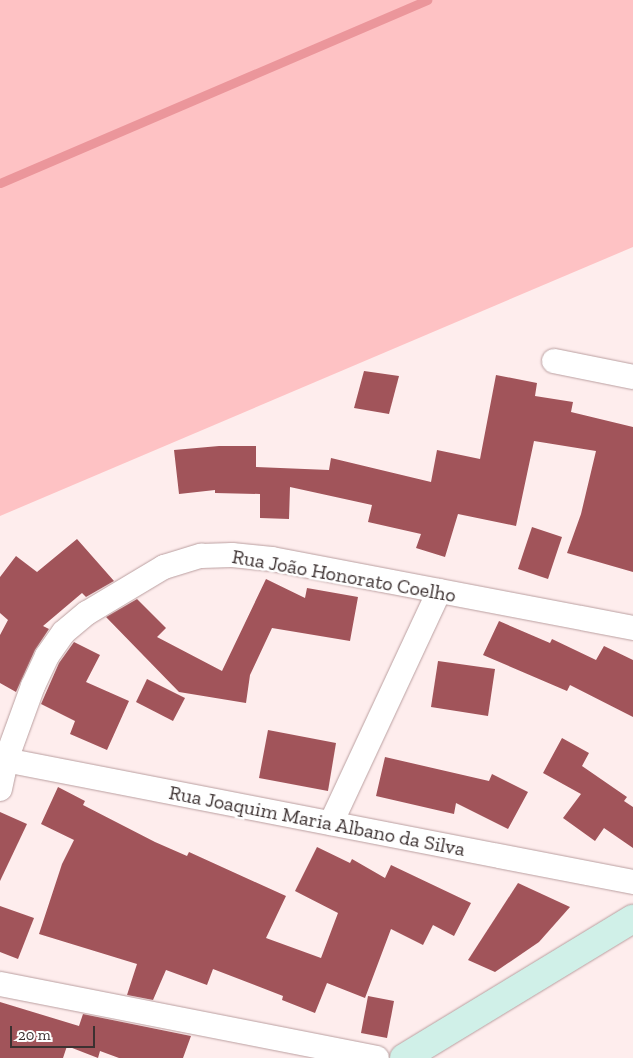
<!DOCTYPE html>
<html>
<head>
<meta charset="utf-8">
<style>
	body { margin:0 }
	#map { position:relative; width:633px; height:1058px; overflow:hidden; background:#feeded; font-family:"Zilla Slab",serif }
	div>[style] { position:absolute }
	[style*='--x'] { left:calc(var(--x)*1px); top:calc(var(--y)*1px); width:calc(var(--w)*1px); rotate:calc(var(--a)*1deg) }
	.green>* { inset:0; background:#fec2c4 }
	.stream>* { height:9px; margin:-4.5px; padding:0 4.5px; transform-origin:4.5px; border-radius:4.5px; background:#eb969b }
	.building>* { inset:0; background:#a1545a }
	.roads { filter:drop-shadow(0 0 1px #ba9fa0) drop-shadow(0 0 1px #ba9fa0) }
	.minor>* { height:24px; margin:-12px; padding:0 12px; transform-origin:12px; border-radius:12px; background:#fff }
	.secondary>* { height:28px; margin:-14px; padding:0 14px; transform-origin:14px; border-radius:14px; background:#d0f0e8 }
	span { translate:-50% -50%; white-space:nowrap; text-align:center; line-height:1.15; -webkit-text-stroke:5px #fff; paint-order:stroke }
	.street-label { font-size:20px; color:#3c3131 }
	.scale { position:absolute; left:10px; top:1026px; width:85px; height:22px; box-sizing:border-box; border:2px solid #3c3131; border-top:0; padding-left:6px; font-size:15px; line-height:18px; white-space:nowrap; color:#3c3131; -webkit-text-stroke:4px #fff; paint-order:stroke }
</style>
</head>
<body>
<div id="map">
	<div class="green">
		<div style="clip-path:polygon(0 0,633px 0,633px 247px,0 516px)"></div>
	</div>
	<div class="stream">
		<div style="--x:0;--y:183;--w:465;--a:-23.2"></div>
	</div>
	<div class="building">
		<div style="clip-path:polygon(364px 371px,399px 376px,389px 414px,354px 408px)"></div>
		<div style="clip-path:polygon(496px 375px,537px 383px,535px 396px,573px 402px,571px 412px,633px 427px,633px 572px,567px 553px,581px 514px,596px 451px,534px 441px,516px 526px,458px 514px,445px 557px,416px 548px,421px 534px,368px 522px,372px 505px,290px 487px,289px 519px,260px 518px,260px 494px,215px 493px,215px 490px,179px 494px,174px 450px,219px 446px,256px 446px,256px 467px,329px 470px,331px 458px,431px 482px,437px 450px,480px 459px)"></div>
		<div style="clip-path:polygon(532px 527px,562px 537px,548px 579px,518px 569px)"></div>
		<div style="clip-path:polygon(77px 539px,114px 581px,86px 597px,82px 593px,43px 626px,49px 629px,35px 650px,16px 692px,0 683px,0 635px,8px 620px,0 613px,0 577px,16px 556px,37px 572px)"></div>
		<div style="clip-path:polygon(266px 579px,305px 598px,307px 588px,358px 597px,350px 641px,272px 628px,250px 675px,246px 703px,179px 692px,106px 617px,137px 599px,166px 628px,157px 637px,222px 671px)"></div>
		<div style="clip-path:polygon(499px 621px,550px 643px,552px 639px,596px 660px,604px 646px,633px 660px,633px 717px,570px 685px,567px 691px,483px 655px)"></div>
		<div style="clip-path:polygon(74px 642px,100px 655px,86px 682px,129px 701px,107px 750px,70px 734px,75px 721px,41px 704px,59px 663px)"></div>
		<div style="clip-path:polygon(438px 661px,495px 669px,488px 716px,431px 707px)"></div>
		<div style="clip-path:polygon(147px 679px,185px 698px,173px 721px,136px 702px)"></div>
		<div style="clip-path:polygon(268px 730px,336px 743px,328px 791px,259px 778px)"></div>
		<div style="clip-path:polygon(562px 738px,589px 753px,582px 766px,627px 797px,624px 801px,633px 807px,633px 848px,604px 828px,595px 841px,563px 818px,581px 794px,543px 773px)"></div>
		<div style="clip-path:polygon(385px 757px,489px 781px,492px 774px,528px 792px,508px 829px,456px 803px,454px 814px,376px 796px)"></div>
		<div style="clip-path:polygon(58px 787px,85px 801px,83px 805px,155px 842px,187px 856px,189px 852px,286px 896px,266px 938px,321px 958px,338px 913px,295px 891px,317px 847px,350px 863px,352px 859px,385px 878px,391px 865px,471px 903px,454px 936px,433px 925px,423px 945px,391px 929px,365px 998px,327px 983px,315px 1013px,282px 1000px,283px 996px,213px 969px,207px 985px,166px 970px,153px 1000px,127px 995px,137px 964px,39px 934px,62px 864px,74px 840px,41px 824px)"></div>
		<div style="clip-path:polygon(0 812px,27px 824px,0 881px)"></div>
		<div style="clip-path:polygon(518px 883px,570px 907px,539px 942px,495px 972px,468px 960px)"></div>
		<div style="clip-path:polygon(0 906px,34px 918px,18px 959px,0 952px)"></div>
		<div style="clip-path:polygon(368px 996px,394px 1001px,387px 1038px,361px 1033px)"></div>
		<div style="clip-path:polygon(0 1002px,79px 1026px,83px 1014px,191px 1036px,183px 1058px,119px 1058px,100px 1051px,98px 1058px,67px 1046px,63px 1058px,0 1058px)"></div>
	</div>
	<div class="roads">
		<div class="minor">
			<div style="--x:554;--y:361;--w:81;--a:11.4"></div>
			<div style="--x:0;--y:759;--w:645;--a:11"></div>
			<div style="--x:0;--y:789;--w:30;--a:-78"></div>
			<div style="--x:6;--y:760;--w:79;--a:-70"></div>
			<div style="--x:33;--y:686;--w:33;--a:-65"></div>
			<div style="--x:47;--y:656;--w:29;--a:-55"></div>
			<div style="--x:64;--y:632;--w:30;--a:-40"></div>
			<div style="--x:87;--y:613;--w:90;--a:-30.9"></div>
			<div style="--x:164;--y:567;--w:39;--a:-17"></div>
			<div style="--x:201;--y:556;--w:31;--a:-2"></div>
			<div style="--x:232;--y:555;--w:40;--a:5.7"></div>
			<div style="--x:272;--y:559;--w:368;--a:10.8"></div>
			<div style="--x:331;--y:823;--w:256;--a:-65"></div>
			<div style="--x:0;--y:984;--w:384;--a:11.1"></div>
		</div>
		<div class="secondary">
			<div style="--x:404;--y:1058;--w:268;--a:-31.3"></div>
		</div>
	</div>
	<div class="street-label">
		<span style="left:344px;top:576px;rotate:10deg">Rua João Honorato Coelho</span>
		<span style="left:317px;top:821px;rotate:11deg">Rua Joaquim Maria Albano da Silva</span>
	</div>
	<div class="scale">20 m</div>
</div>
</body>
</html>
